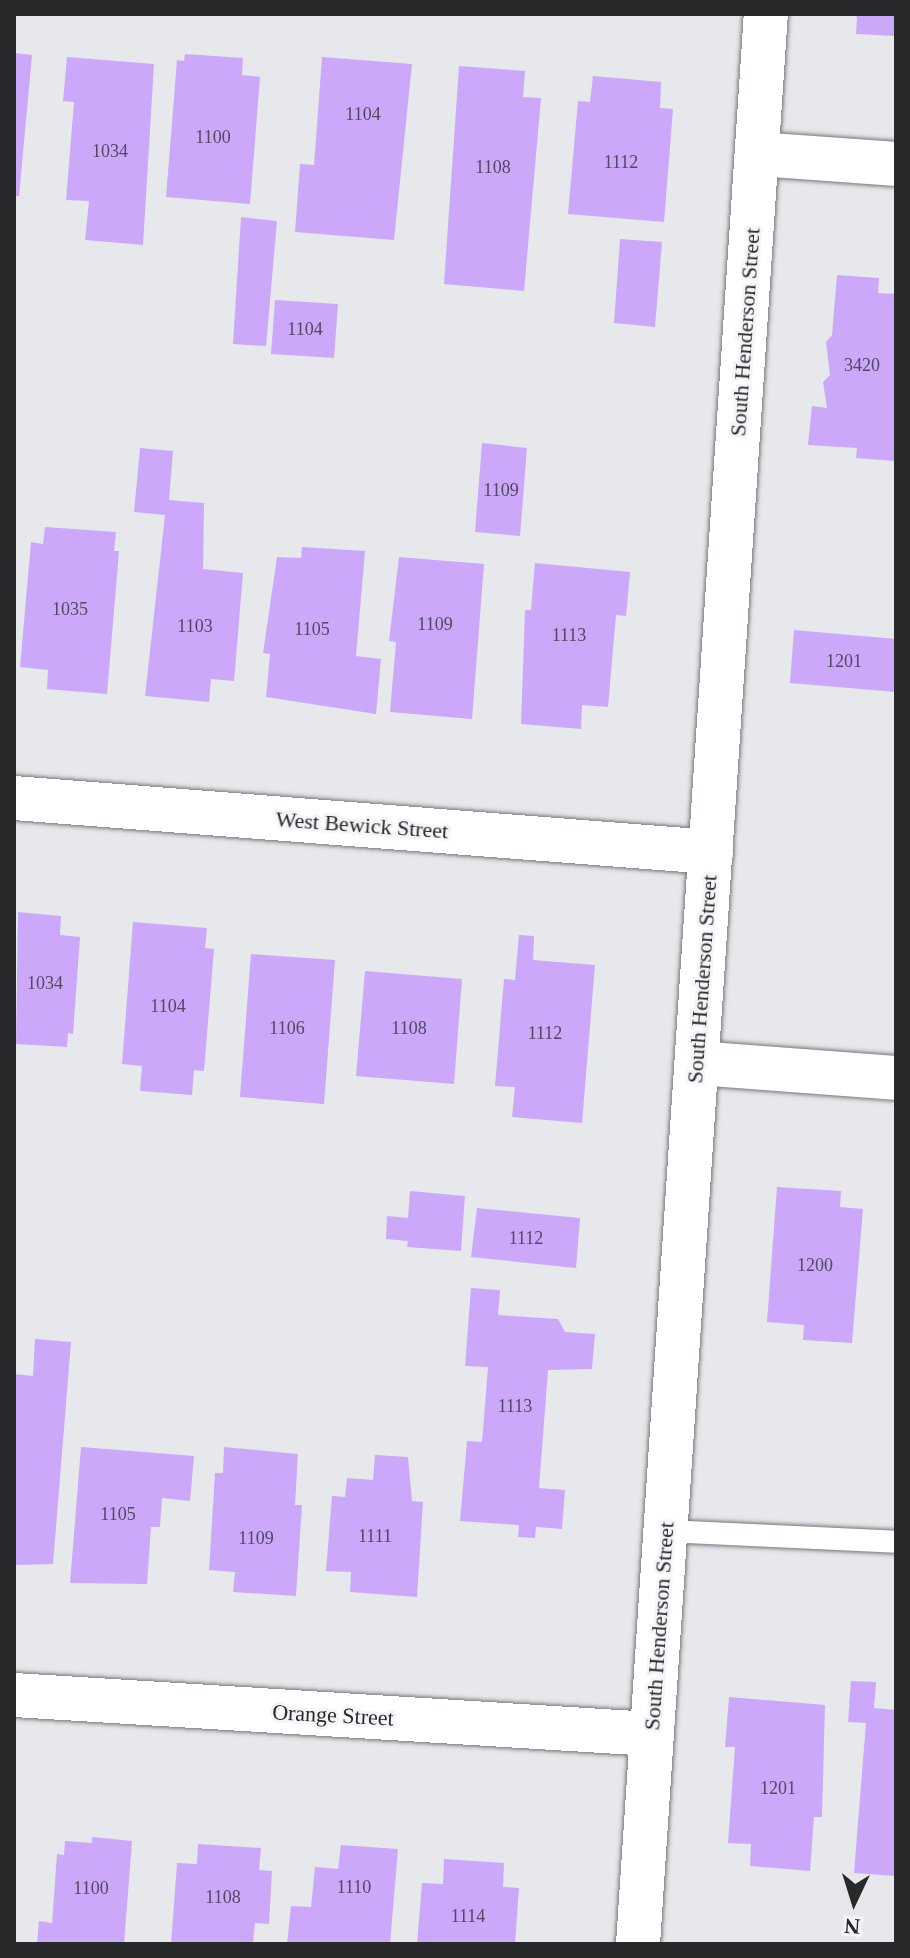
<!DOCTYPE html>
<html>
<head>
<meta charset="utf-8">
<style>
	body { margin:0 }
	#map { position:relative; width:910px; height:1958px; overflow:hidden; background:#e7e8ec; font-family:Georgia,serif }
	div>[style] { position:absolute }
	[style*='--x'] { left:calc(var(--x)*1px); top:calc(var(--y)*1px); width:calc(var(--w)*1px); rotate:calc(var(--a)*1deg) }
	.building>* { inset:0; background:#cca8fb }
	.roads { filter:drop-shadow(0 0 2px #77797c) drop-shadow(0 0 2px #77797c) }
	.service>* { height:22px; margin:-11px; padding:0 11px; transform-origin:11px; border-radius:11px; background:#fff }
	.minor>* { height:44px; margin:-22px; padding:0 22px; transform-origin:22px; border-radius:22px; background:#fff }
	span { translate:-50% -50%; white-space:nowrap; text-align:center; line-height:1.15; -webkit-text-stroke:6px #f4f5f9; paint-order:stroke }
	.number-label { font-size:18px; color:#51495e }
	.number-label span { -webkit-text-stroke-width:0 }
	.street-label { font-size:22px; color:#28292a }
	.frame { position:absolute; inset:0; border:16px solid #28292a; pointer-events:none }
	.north { position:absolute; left:814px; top:1862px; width:80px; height:80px; -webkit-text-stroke:6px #f4f5f9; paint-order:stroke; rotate:184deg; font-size:22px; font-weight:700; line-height:32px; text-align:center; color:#28292a }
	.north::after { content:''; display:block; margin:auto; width:28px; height:36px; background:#28292a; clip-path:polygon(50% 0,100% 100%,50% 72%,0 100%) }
</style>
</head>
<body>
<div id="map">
	<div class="building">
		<div style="clip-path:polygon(850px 14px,896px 14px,896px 36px,856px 34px,857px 17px)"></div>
		<div style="clip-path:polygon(14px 53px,32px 55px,19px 196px,14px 196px)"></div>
		<div style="clip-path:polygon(185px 54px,243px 58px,242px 75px,260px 77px,250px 204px,166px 197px,177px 60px,184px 61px)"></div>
		<div style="clip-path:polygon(67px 57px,154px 64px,143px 245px,85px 240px,89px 201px,66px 200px,74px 102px,63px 101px)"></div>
		<div style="clip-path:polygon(322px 57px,412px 64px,394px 240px,295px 232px,300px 164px,314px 165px)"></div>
		<div style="clip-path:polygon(459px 66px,525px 71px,523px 97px,541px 98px,524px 291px,444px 284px)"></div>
		<div style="clip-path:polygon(593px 76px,661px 82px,660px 108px,673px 109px,664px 222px,568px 214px,578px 101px,590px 102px)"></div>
		<div style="clip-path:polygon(241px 217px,277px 221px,266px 346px,233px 344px)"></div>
		<div style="clip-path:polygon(620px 239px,662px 242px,655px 327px,614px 323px)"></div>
		<div style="clip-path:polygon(837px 275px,879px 278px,878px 293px,896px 294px,895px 461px,856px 458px,857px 448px,808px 445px,812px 406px,827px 408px,823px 382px,830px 375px,826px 342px,832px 335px)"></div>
		<div style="clip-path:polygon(275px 300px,338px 304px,334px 358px,271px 354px)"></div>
		<div style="clip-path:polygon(482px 443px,527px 448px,520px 536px,475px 532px)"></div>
		<div style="clip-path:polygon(140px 448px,173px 451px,169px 500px,204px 503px,203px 569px,243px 573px,234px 681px,211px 679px,209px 702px,145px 696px,165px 515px,134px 512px)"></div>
		<div style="clip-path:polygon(45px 527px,116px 532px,114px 551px,119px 551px,107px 694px,47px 689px,48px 670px,20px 667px,31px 542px,43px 544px)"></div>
		<div style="clip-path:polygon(302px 547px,365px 551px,356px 656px,381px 659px,376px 714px,266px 697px,270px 654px,263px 653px,277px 557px,301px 558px)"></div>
		<div style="clip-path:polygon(399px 557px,484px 564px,472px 719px,390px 712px,396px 642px,389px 641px)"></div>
		<div style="clip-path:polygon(535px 563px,630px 572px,626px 616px,616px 615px,608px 707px,582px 705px,581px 729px,521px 724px,525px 610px,531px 610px)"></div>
		<div style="clip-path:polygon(794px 630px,896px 639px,896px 692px,790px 683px)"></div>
		<div style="clip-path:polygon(18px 912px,61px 916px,60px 935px,80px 937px,73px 1034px,68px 1033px,67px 1047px,16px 1044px)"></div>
		<div style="clip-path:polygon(133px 922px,207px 928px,205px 948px,214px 949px,204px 1071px,194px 1070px,192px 1095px,140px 1091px,142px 1066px,122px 1064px)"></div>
		<div style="clip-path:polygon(519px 935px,534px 936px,533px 960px,595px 965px,582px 1123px,512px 1117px,515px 1087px,495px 1086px,504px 979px,515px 980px)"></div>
		<div style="clip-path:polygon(251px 954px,335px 960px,324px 1104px,240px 1097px)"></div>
		<div style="clip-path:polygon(365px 971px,462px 979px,454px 1084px,356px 1076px)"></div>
		<div style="clip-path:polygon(777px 1187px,841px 1191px,840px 1207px,863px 1209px,852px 1343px,803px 1340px,804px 1325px,767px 1322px)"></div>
		<div style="clip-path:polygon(410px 1191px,465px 1196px,461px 1251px,407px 1247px,408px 1241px,386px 1239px,387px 1216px,408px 1218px)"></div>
		<div style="clip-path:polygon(477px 1208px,580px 1218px,576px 1268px,471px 1257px)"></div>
		<div style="clip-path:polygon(471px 1288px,500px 1290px,498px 1315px,558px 1319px,565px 1332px,595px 1334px,592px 1369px,548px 1370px,539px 1488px,565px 1490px,562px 1529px,536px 1527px,535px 1538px,518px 1537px,519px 1525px,460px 1521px,467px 1441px,482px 1442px,488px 1367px,465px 1366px)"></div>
		<div style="clip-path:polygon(35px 1339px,71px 1342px,53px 1564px,14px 1565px,14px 1374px,33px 1376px)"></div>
		<div style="clip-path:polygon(81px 1447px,194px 1456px,190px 1501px,162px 1498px,160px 1527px,151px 1527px,147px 1584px,70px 1583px)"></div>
		<div style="clip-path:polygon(224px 1447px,298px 1454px,295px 1505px,302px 1505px,296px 1596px,233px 1592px,235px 1572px,209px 1570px,215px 1473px,223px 1473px)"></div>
		<div style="clip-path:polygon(375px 1455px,408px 1457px,412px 1501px,423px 1502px,417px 1597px,350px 1592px,351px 1572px,326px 1571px,332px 1496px,345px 1497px,347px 1478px,373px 1480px)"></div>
		<div style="clip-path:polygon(851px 1681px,876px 1682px,874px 1708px,896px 1710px,896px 1876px,854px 1873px,866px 1723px,848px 1722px)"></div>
		<div style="clip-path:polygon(729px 1697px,825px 1705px,822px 1817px,814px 1817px,810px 1871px,750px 1866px,751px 1844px,728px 1843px,735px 1747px,725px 1747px)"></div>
		<div style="clip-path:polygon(92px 1837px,132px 1841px,124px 1944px,37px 1944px,39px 1921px,52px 1923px,57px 1854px,64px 1855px,65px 1841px,92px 1843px)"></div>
		<div style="clip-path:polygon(198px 1844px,261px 1848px,259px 1870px,272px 1871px,269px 1924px,255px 1923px,253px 1944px,171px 1944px,177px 1863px,197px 1864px)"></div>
		<div style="clip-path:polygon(341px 1845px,398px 1849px,390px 1944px,287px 1944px,291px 1906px,311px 1907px,315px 1867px,338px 1869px)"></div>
		<div style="clip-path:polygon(444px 1859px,504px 1863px,503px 1887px,519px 1888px,515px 1944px,417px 1944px,422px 1883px,443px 1884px)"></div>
	</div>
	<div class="roads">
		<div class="service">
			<div style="--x:666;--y:1531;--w:230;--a:2.7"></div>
		</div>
		<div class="minor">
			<div style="--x:757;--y:154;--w:139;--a:4.1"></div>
			<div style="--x:14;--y:798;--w:699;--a:4.43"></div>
			<div style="--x:697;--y:1063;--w:200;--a:4.3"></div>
			<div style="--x:14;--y:1695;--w:639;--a:3.5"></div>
			<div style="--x:638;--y:1944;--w:1934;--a:-86.21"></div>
		</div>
	</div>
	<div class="number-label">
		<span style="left:363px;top:114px">1104</span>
		<span style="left:213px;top:137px">1100</span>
		<span style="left:110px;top:151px">1034</span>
		<span style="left:621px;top:162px">1112</span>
		<span style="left:493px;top:167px">1108</span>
		<span style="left:305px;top:329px">1104</span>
		<span style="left:862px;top:365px">3420</span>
		<span style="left:501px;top:490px">1109</span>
		<span style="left:70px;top:609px">1035</span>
		<span style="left:435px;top:624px">1109</span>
		<span style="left:195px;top:626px">1103</span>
		<span style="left:312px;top:629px">1105</span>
		<span style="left:569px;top:635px">1113</span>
		<span style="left:844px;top:661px">1201</span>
		<span style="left:45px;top:983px">1034</span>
		<span style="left:168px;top:1006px">1104</span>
		<span style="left:287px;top:1028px">1106</span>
		<span style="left:409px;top:1028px">1108</span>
		<span style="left:545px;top:1033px">1112</span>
		<span style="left:526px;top:1238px">1112</span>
		<span style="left:815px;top:1265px">1200</span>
		<span style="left:515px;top:1406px">1113</span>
		<span style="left:118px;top:1514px">1105</span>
		<span style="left:375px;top:1536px">1111</span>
		<span style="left:256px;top:1538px">1109</span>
		<span style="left:778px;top:1788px">1201</span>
		<span style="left:354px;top:1887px">1110</span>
		<span style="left:91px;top:1888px">1100</span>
		<span style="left:223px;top:1897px">1108</span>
		<span style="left:468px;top:1916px">1114</span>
	</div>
	<div class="street-label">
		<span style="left:745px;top:332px;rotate:-86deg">South Henderson Street</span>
		<span style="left:362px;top:825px;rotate:4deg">West Bewick Street</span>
		<span style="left:702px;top:979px;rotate:-86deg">South Henderson Street</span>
		<span style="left:659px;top:1626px;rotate:-86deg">South Henderson Street</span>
		<span style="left:333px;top:1715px;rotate:3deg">Orange Street</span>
	</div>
	<div class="frame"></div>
	<div class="north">N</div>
</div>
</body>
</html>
